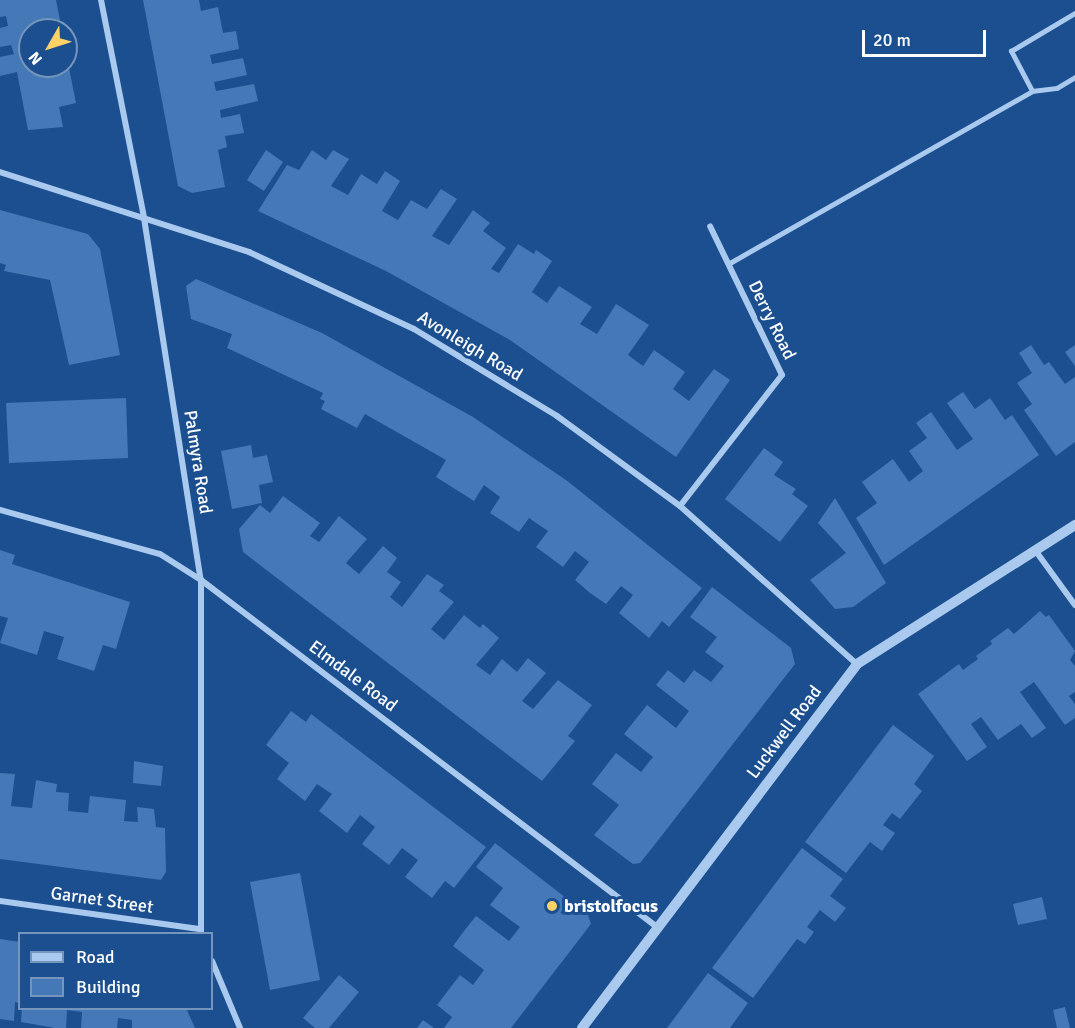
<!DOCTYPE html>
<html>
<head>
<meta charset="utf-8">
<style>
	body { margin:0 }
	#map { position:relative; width:1075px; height:1028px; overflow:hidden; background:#1b4f8f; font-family:Signika,sans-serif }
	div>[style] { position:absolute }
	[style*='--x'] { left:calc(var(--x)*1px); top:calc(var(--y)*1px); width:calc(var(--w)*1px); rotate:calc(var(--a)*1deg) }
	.building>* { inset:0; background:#4478b7 }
	.service>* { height:4.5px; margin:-2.25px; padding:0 2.25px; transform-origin:2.25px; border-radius:2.25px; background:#a9c9ee }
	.minor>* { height:6px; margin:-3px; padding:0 3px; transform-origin:3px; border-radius:3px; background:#a9c9ee }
	.tertiary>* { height:10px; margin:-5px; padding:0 5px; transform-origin:5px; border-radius:5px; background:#a9c9ee }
	.dots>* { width:16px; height:16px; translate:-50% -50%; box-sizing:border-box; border:3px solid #1b4f8f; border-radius:50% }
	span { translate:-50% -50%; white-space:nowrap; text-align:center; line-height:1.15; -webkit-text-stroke:6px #1b4f8f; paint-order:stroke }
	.street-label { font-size:18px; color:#fff }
	.poi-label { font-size:18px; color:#fff; font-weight:700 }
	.left { translate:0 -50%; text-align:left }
	.legend { position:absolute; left:18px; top:932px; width:195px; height:78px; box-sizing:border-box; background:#1b4f8f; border:2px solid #7695bc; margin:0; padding:8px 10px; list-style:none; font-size:18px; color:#fff }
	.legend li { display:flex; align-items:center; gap:12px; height:30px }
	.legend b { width:30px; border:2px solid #7695bc }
	.north { position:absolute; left:18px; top:18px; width:60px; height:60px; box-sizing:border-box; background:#1b4f8f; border:2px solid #7695bc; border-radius:50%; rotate:231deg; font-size:16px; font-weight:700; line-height:24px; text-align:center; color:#fff }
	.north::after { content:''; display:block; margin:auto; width:21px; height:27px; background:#ffd166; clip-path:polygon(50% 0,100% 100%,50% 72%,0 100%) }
	.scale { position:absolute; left:862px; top:30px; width:124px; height:27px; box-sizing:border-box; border:3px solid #fff; border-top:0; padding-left:8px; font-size:18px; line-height:21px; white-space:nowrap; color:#fff; -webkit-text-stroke:4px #1b4f8f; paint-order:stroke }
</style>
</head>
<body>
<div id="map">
	<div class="building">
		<div style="clip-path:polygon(0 0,56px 0,62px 30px,30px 30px,30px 66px,66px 66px,67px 58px,76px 103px,59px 107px,63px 127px,28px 130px,17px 72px,0 76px,0 57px,14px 54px,11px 45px,0 47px,0 28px,8px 26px,6px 16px,0 17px)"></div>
		<div style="clip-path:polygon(143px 0,199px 0,201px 11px,218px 7px,223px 33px,236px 31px,239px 49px,210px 55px,212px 64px,243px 58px,247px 75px,214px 82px,216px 91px,254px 84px,258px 101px,220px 110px,221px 118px,240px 114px,244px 133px,225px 136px,227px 147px,218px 150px,225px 187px,192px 193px,178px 186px)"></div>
		<div style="clip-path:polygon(266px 150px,283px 162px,264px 191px,247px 180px)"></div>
		<div style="clip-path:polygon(312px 150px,326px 160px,333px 150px,349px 159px,331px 186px,348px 195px,361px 174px,377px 184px,385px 171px,400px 181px,382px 211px,398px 220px,411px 200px,427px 209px,441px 189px,457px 199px,432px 236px,449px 245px,473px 210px,490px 223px,483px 231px,506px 248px,491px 269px,499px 273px,518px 244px,534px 254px,536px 250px,552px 261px,532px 292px,547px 303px,559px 286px,592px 307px,580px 324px,597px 334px,616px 304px,649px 325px,628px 355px,643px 366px,654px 350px,685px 372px,673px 389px,689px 401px,714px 369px,730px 380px,676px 457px,510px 340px,386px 271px,258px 211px,287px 165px,299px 170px)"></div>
		<div style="clip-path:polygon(0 210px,88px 234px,100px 249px,120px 355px,69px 365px,50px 280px,4px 271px,6px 265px,0 263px)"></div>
		<div style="clip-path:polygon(196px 279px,322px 333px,473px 417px,566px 480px,702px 588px,669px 627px,662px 621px,649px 638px,619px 613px,633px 595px,621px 586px,606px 604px,590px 593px,575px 580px,589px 562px,575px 551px,563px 567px,536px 547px,548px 531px,529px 518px,519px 532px,490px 513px,500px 497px,484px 485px,474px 501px,436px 477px,446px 460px,365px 414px,357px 428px,321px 409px,325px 401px,320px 399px,323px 393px,227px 348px,232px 334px,191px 319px,186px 286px)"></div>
		<div style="clip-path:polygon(1031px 345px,1044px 365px,1049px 362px,1065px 384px,1075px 377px,1075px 442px,1056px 456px,1024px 410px,1032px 404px,1017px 383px,1032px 373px,1019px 353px)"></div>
		<div style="clip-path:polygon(1075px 345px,1075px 366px,1065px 352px)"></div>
		<div style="clip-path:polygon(963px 392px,975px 409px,990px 398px,1005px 420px,1012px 415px,1039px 455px,884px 565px,856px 518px,877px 503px,862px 482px,893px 459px,909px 482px,923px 471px,909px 451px,927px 438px,916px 423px,931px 412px,957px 450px,973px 439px,947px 403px)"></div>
		<div style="clip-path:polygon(126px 398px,128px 458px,9px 463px,6px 403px)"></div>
		<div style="clip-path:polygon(251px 445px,253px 458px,267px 455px,273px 482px,259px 485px,262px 503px,232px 509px,221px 451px)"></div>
		<div style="clip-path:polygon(764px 448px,783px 462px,774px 475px,796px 489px,792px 494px,808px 506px,780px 542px,725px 499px)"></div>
		<div style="clip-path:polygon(283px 496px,320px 523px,310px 536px,319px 542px,339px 516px,367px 539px,346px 563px,359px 574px,383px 546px,397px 558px,387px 572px,401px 582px,390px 597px,402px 607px,427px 574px,444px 585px,439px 591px,454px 602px,431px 629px,444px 640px,464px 615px,480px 628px,483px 624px,499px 638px,476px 665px,490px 675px,502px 659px,517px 672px,528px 658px,546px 673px,522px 701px,533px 709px,558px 680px,592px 705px,568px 736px,575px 741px,542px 781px,243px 552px,239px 529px,260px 505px,270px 513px)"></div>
		<div style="clip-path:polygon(835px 498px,886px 583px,853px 607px,835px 609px,810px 580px,846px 553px,818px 523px)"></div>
		<div style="clip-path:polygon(0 550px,15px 555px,12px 564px,130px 602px,116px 649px,103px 645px,94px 671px,57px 659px,64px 637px,44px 631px,37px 655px,0 643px,8px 618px,0 616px)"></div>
		<div style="clip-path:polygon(712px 587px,791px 648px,795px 664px,656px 843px,640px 863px,633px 864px,594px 835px,619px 805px,592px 784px,616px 753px,641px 772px,653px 757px,624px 734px,647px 705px,676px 728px,689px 711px,656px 685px,668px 670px,684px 683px,694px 670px,711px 682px,724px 666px,705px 652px,717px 637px,690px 617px)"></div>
		<div style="clip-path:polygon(1040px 611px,1046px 617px,1049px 615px,1075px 651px,1070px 660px,1075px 666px,1075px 692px,1069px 696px,1075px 704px,1075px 718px,1065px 725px,1034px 682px,1020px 692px,1046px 728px,1032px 738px,1021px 724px,998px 740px,981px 717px,971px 724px,987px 747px,967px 761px,918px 694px,959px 664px,963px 670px,978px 659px,976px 656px,992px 644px,990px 641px,1008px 628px,1014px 634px)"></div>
		<div style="clip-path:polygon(291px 711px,306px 722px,311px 714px,486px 847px,454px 888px,445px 881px,432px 898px,405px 877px,418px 860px,402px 848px,389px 865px,362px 844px,375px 827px,360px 815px,347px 833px,319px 811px,332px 794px,317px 784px,305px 801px,277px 779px,289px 763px,266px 745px)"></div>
		<div style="clip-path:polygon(893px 725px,934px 756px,914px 784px,922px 791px,900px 819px,892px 813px,883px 825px,895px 833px,882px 851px,870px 842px,846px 873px,805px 842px)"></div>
		<div style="clip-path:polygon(134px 761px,163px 766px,161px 786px,133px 783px)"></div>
		<div style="clip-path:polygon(0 773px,15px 774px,11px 806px,32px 808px,36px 780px,57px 784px,56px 792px,69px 793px,68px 811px,88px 813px,90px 796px,126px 800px,124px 821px,138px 822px,137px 807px,154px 809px,156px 827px,165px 828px,166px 872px,161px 880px,0 859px)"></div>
		<div style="clip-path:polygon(495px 843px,588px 915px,591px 924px,511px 1028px,444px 1028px,452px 1017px,437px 1005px,460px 975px,473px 985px,484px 970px,453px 946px,464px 931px,476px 916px,509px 941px,520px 927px,490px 905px,503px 888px,476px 867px)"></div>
		<div style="clip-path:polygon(802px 848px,843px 879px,830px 896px,846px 908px,835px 922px,820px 910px,807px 927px,814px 932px,805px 944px,797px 939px,753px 998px,712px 968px)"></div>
		<div style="clip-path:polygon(300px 873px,320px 980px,270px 990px,250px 882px)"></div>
		<div style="clip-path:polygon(1042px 897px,1047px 919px,1018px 925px,1013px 904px)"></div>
		<div style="clip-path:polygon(0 939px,20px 942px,20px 1003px,15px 1002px,14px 1021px,0 1019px)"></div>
		<div style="clip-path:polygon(708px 973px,748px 1003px,730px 1028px,667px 1028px)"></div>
		<div style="clip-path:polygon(339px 975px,359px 992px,329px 1028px,315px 1028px,303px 1018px)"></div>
		<div style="clip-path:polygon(1065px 1007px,1070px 1028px,1057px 1028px,1053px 1010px)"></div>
		<div style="clip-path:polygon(22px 1008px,186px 1008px,195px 1028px,132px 1028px,132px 1020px,118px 1018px,117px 1028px,81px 1028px,82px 1012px,67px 1010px,66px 1028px,55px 1028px,21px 1022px)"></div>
		<div style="clip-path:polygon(423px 1020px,434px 1028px,417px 1028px)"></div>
	</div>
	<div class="service">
		<div style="--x:1032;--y:91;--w:25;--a:-7"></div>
		<div style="--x:1057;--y:88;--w:21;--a:-31"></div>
		<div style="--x:728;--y:264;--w:350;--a:-29.6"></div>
		<div style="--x:1032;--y:91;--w:45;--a:-117.7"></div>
		<div style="--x:1011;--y:51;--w:74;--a:-30.7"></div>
	</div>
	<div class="minor">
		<div style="--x:101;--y:0;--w:222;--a:78.8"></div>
		<div style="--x:144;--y:218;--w:366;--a:81.1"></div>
		<div style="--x:201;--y:580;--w:354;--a:90"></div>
		<div style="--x:0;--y:172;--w:262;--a:17.8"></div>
		<div style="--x:249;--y:252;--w:182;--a:25"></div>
		<div style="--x:414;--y:329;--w:167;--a:31.3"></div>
		<div style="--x:557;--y:416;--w:152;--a:36.2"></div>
		<div style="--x:680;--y:506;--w:237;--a:41.8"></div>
		<div style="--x:680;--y:506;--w:166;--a:-52.1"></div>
		<div style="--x:782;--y:375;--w:165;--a:-115.8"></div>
		<div style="--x:0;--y:510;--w:166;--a:15.4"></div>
		<div style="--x:160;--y:554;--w:49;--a:32.4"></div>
		<div style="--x:201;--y:580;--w:573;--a:37.27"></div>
		<div style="--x:1035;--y:550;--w:68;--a:54"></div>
		<div style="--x:0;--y:901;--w:201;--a:8"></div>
		<div style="--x:212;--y:961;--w:73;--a:67.3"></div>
	</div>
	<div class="tertiary">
		<div style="--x:582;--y:1028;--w:456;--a:-52.9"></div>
		<div style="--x:857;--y:664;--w:259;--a:-32.5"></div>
	</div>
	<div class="dots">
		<div style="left:552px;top:906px;background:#ffd166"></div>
	</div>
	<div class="street-label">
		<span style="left:772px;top:320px;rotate:64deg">Derry Road</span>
		<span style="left:470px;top:346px;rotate:31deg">Avonleigh Road</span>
		<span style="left:198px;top:462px;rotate:81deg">Palmyra Road</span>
		<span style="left:353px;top:676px;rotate:37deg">Elmdale Road</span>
		<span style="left:784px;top:732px;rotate:-53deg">Luckwell Road</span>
		<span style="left:102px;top:900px;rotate:8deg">Garnet Street</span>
	</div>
	<div class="poi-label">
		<span class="left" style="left:564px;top:906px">bristolfocus</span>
	</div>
	<ul class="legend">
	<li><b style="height:8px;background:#a9c9ee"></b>Road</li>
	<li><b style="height:16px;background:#4478b7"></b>Building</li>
	</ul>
	<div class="north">N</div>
	<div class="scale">20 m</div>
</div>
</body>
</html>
